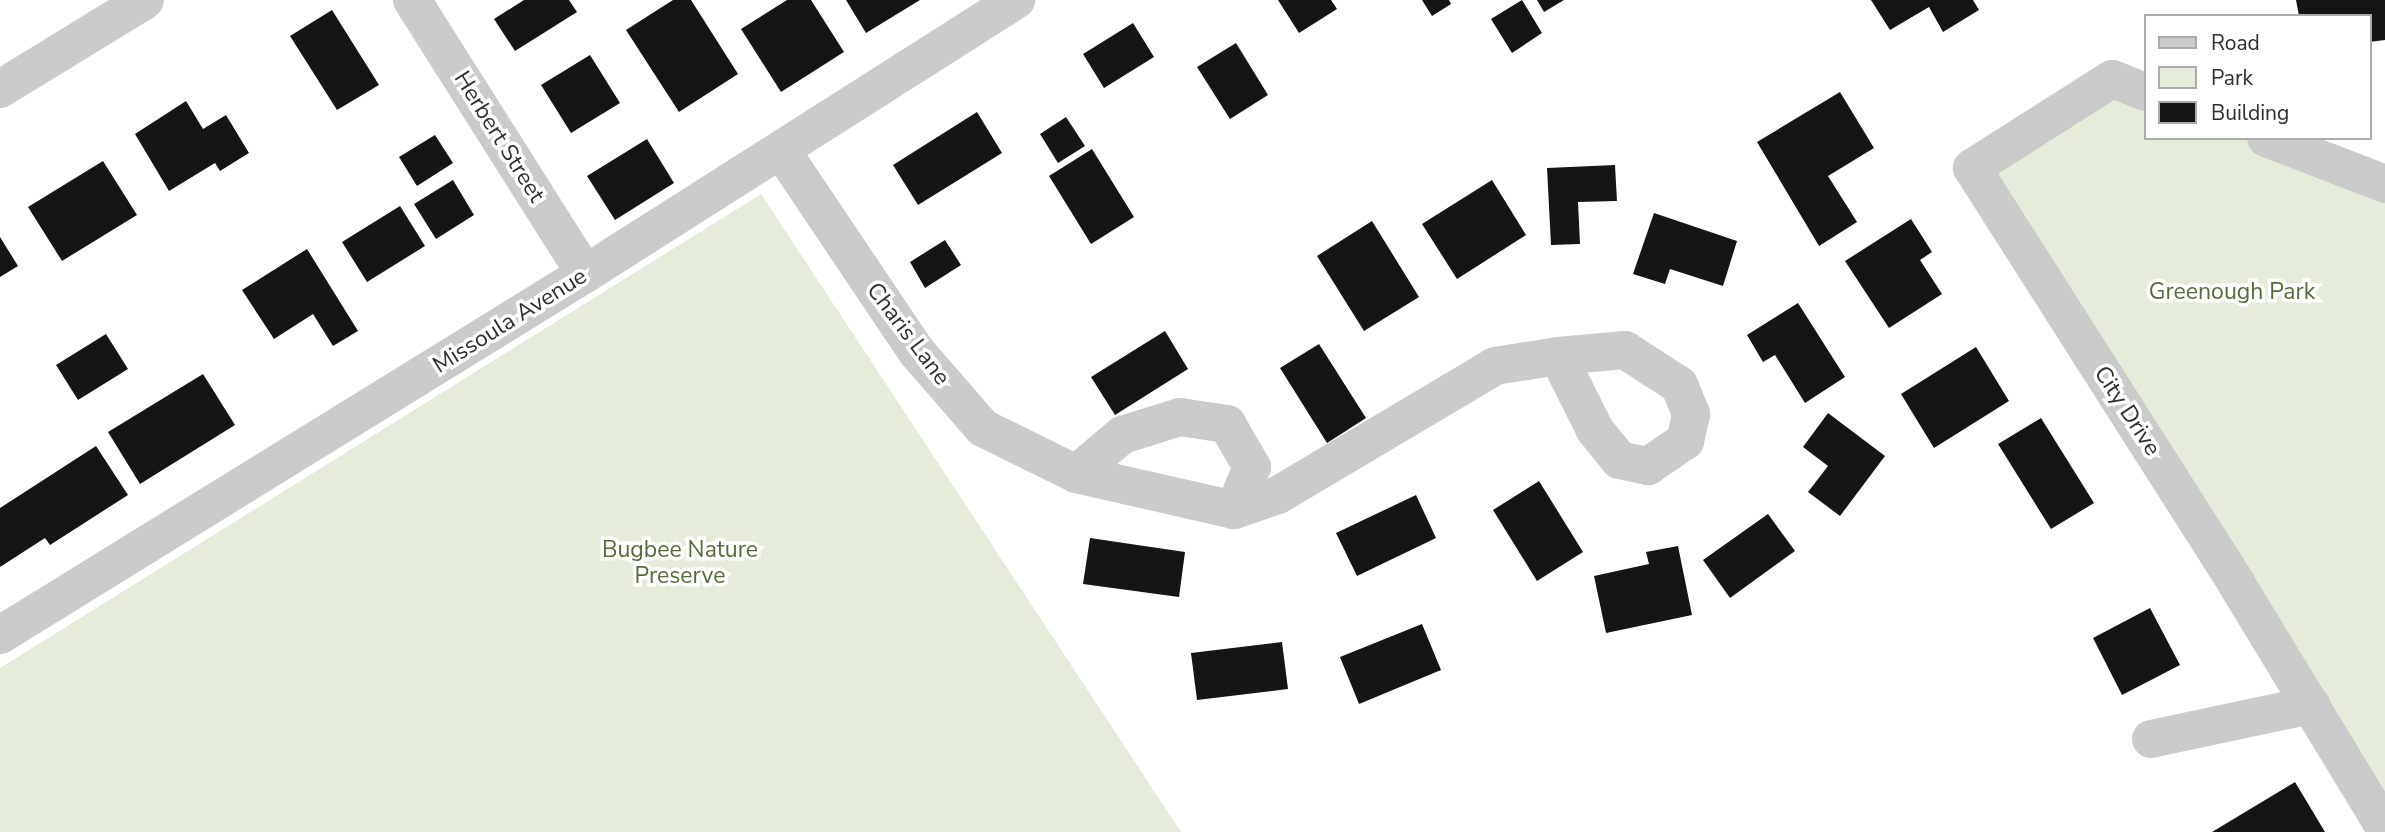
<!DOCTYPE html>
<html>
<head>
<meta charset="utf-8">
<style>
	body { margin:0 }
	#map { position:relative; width:2385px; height:832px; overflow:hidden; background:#fff; font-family:"Nunito Sans",sans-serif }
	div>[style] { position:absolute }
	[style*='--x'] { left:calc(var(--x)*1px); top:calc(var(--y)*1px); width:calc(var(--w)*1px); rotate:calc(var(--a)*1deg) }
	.green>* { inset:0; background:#e6ecdb }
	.building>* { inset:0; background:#151515 }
	.minor>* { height:38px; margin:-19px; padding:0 19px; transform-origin:19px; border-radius:19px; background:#cbcbcb }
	span { translate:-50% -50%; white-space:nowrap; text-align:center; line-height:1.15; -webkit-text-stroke:7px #fff; paint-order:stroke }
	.street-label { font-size:23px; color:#2e2e2e }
	.park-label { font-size:23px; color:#566b3a }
	.legend { position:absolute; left:2144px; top:14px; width:228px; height:126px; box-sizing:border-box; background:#fff; border:2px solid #ababab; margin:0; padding:9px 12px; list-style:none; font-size:21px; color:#2e2e2e }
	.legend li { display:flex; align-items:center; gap:14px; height:35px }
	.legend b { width:35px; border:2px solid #ababab }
</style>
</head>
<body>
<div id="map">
	<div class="green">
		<div style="clip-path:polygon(2112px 79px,2145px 92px,2145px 138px,2266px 138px,2385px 184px,2385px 814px,1972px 168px)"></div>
		<div style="clip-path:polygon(761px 194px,1181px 832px,0 832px,0 668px)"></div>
	</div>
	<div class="building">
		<div style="clip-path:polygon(524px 0,569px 0,577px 12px,515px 51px,494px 19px)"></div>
		<div style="clip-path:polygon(673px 0,691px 0,738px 74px,679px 112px,626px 30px)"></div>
		<div style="clip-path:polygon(787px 0,811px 0,844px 52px,781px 92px,741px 29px)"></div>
		<div style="clip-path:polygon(846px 0,920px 0,866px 33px)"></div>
		<div style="clip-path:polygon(1278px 0,1331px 0,1337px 9px,1299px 33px)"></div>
		<div style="clip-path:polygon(1422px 0,1449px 0,1451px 4px,1432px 16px)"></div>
		<div style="clip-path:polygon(1522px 0,1542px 33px,1512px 53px,1491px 19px)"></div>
		<div style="clip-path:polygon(1537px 0,1564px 0,1544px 12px)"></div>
		<div style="clip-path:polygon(1871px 0,1973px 0,1979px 10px,1943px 32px,1929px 7px,1890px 30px)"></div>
		<div style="clip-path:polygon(2296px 0,2385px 0,2385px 40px,2369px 42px,2369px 16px,2299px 16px)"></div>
		<div style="clip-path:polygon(332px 10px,379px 85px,337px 110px,290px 36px)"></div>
		<div style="clip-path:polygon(1133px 23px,1154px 57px,1104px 88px,1083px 54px)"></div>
		<div style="clip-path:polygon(1236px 43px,1268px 95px,1230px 119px,1197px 67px)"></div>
		<div style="clip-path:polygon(590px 55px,620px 103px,571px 133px,541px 85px)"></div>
		<div style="clip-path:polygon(1840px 92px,1874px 148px,1828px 176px,1857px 222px,1819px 246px,1757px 142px)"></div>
		<div style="clip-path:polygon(186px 101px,203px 129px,226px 115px,249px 153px,220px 171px,215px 163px,169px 191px,135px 134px)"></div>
		<div style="clip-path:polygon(977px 112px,1002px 153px,918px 205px,893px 165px)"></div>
		<div style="clip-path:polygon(1066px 117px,1085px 146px,1058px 163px,1040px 134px)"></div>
		<div style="clip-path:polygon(435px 135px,453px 163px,417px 186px,399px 157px)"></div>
		<div style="clip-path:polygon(647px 139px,674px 183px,615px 220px,587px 176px)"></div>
		<div style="clip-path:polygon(1092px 149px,1134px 217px,1091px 244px,1049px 176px)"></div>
		<div style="clip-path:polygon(103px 161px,137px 215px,62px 261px,28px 207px)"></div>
		<div style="clip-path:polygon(1615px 165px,1617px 201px,1578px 202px,1580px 244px,1551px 245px,1547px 168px)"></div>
		<div style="clip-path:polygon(453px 180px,474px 215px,436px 239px,414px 204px)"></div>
		<div style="clip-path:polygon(1492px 180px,1526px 235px,1457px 279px,1422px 224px)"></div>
		<div style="clip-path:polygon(400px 206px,425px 246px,367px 282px,342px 242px)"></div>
		<div style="clip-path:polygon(1654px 213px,1737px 241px,1723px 286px,1670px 269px,1665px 284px,1633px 274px)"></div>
		<div style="clip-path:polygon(1911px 219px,1932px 252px,1920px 260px,1942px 294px,1889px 328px,1845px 261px)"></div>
		<div style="clip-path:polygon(1372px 221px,1419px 297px,1364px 331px,1317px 256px)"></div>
		<div style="clip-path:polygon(0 237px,18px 266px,0 277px)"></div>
		<div style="clip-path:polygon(945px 240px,961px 265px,925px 288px,910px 262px)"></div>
		<div style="clip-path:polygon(307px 249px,358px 331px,333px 346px,313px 314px,274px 339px,242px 290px)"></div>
		<div style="clip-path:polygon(1798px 303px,1845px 377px,1805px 403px,1775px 355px,1763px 362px,1747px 335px)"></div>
		<div style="clip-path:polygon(1165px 331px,1188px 369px,1115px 415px,1091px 377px)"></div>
		<div style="clip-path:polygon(106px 334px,128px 369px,78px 400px,56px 365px)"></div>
		<div style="clip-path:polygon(1319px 344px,1366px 418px,1327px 443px,1280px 368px)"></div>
		<div style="clip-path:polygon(1976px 347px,2009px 401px,1934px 448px,1901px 394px)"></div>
		<div style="clip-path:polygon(203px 374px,235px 425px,140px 484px,108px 432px)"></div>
		<div style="clip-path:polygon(1828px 413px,1885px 456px,1840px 516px,1808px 492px,1828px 466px,1803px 447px)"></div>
		<div style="clip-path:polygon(2041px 418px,2094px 503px,2051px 529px,1998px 444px)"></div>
		<div style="clip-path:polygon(96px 446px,128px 495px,50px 545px,45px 538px,0 567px,0 508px)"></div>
		<div style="clip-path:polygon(1539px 481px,1583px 552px,1537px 581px,1493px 510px)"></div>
		<div style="clip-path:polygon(1416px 495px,1436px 538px,1357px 576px,1336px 533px)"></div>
		<div style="clip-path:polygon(1768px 514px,1795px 551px,1730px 598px,1703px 560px)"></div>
		<div style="clip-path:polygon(1090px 538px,1185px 552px,1179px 597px,1083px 584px)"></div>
		<div style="clip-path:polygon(1678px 546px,1692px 615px,1606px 633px,1594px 576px,1649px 564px,1646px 552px)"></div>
		<div style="clip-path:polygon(2150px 608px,2180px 665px,2122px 695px,2093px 638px)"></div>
		<div style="clip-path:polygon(1422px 624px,1441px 670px,1359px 704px,1340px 657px)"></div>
		<div style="clip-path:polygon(1282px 642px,1288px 689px,1197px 700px,1191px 653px)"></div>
		<div style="clip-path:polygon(2295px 782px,2325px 832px,2212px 832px)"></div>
	</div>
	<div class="minor">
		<div style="--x:412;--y:0;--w:324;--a:57.7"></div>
		<div style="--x:0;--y:89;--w:170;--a:-31.5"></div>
		<div style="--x:2145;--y:92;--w:35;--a:-158"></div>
		<div style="--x:2112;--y:79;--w:166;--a:147.6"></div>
		<div style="--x:1972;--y:168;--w:492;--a:57.5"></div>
		<div style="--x:2236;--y:583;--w:287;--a:58.7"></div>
		<div style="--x:2266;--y:138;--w:128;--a:21.1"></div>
		<div style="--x:781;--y:150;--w:242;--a:56.1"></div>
		<div style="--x:916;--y:351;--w:102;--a:49"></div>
		<div style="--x:983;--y:428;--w:104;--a:26.3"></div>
		<div style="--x:1076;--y:474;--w:162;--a:12.8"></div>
		<div style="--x:1234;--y:510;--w:46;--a:-18.8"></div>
		<div style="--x:1278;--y:495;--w:252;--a:-30.7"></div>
		<div style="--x:1495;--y:366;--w:64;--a:-9"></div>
		<div style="--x:1558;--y:356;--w:83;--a:63.4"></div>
		<div style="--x:1595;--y:430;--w:38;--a:51"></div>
		<div style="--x:1619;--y:460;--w:30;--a:12"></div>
		<div style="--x:1648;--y:466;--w:45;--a:-34"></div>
		<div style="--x:1685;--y:441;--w:28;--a:-77"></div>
		<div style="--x:1691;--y:414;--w:31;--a:-112"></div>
		<div style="--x:1679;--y:385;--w:64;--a:-147.1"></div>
		<div style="--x:1625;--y:350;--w:67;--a:174.9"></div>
		<div style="--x:1076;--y:474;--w:60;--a:-40.3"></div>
		<div style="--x:1122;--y:435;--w:61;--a:-17.2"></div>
		<div style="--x:1180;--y:417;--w:48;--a:8.5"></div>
		<div style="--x:1227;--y:424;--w:50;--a:59.8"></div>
		<div style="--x:1252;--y:467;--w:47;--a:112.7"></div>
		<div style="--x:0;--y:635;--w:687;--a:-31.68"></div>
		<div style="--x:585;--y:274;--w:511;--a:-32.45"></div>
		<div style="--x:2151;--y:739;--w:164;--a:-12"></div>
	</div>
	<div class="street-label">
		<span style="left:499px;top:137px;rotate:58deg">Herbert Street</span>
		<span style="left:510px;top:321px;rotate:-32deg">Missoula Avenue</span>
		<span style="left:908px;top:334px;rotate:53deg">Charis Lane</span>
		<span style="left:2127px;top:411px;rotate:57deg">City Drive</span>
	</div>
	<div class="park-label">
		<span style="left:2232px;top:292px">Greenough Park</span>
		<span style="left:680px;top:563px">Bugbee Nature<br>Preserve</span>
	</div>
	<ul class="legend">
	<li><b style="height:9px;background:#cbcbcb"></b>Road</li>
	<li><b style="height:19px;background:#e6ecdb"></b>Park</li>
	<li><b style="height:19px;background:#151515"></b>Building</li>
	</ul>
</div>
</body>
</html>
